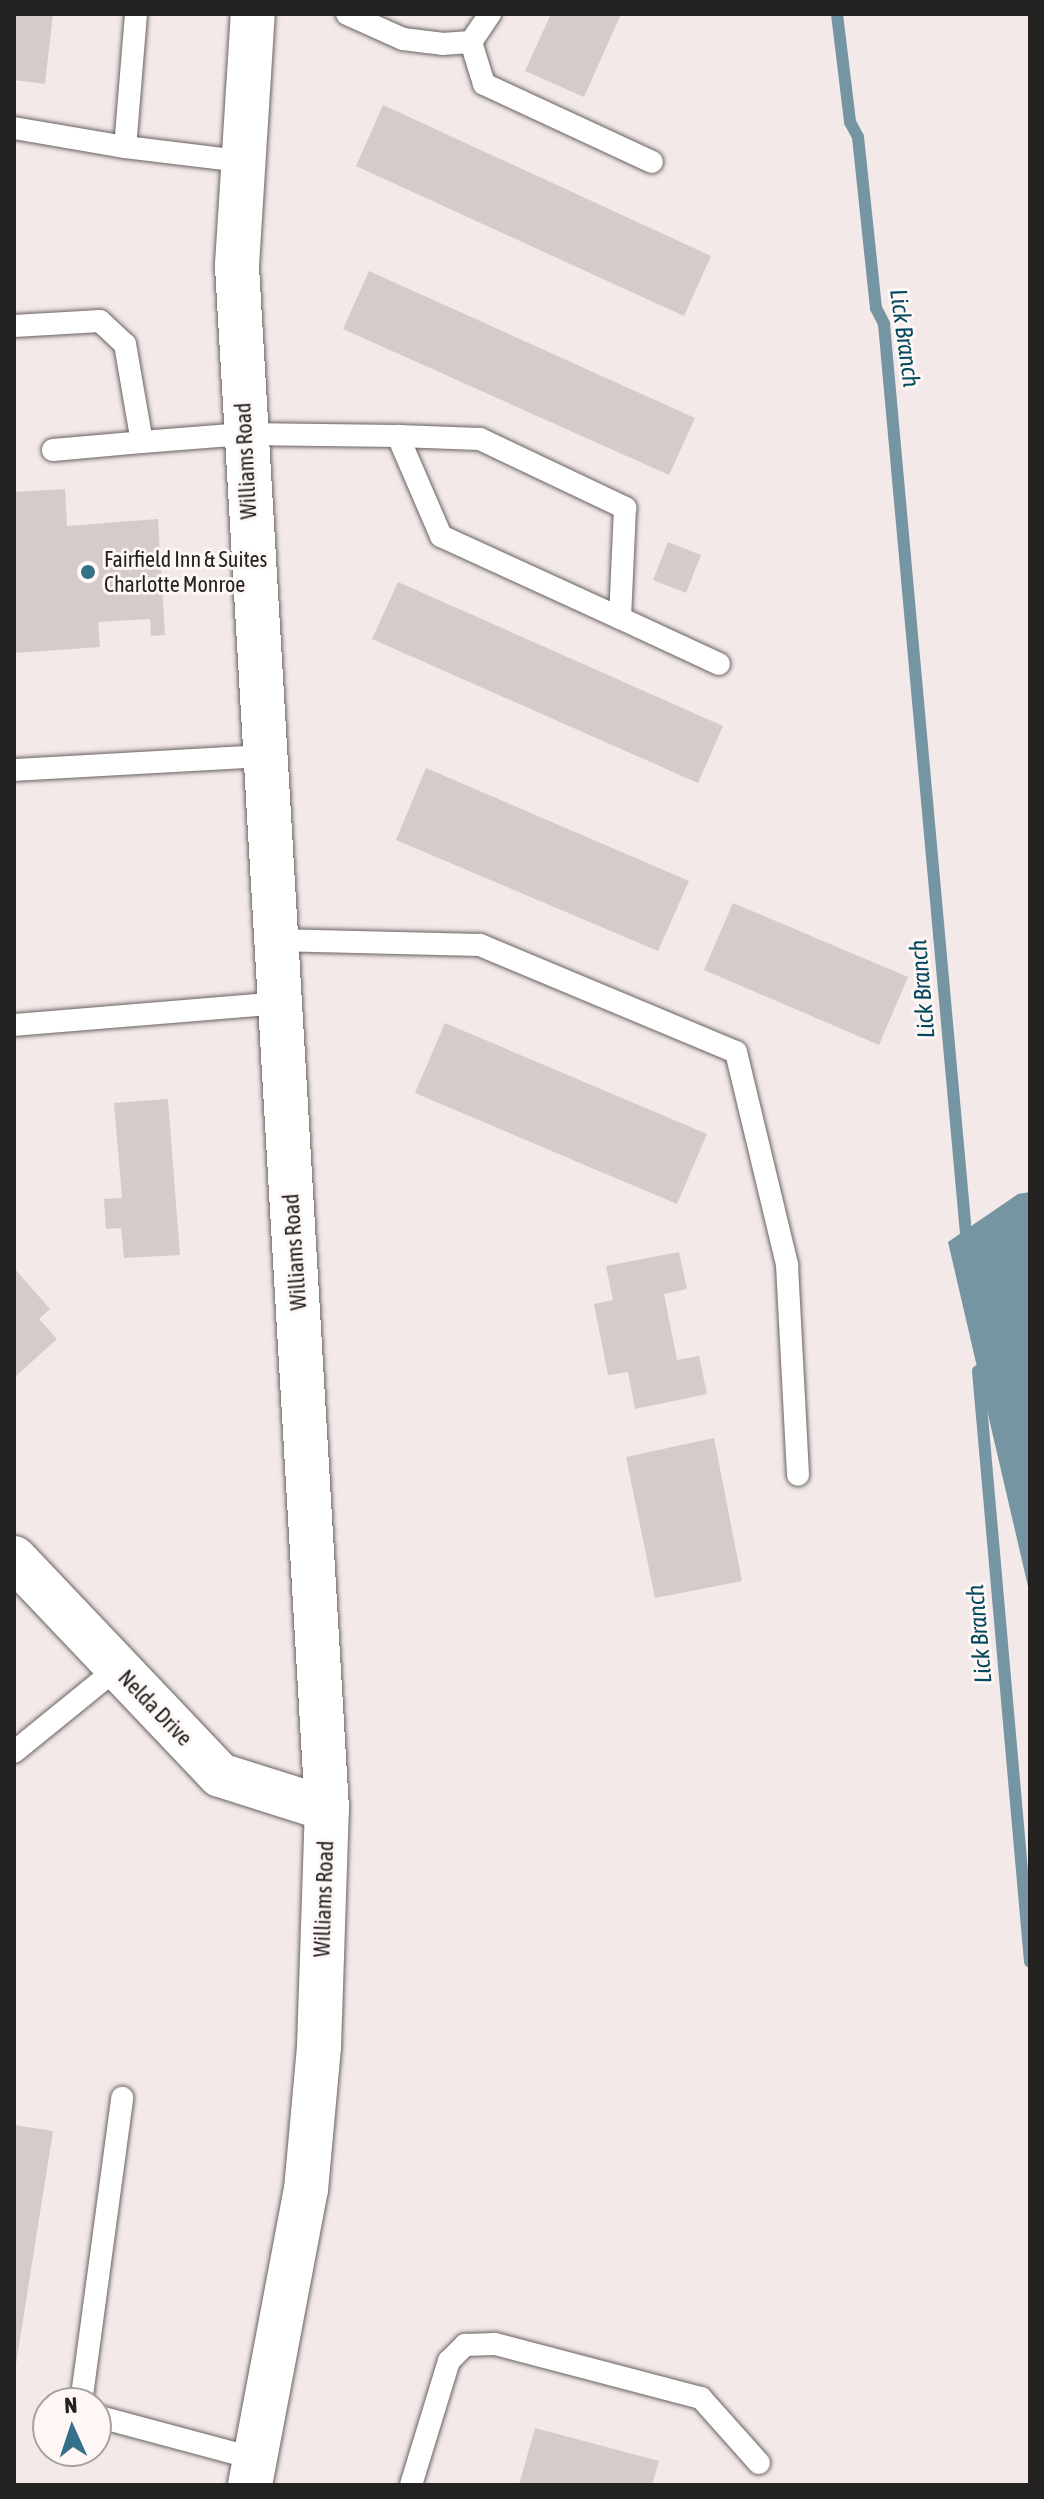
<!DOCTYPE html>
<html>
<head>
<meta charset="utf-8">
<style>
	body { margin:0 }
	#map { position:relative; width:1044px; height:2499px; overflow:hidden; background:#f2e9e8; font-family:"Asap Condensed",sans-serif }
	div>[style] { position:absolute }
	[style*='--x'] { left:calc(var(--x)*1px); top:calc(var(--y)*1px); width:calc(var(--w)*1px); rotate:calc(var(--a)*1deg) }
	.water>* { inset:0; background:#7695a2 }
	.stream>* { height:12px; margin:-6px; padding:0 6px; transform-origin:6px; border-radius:6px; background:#7695a2 }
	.building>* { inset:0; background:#d4cbca }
	.roads { filter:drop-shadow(0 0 2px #696260) drop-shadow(0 0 2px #696260) }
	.service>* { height:22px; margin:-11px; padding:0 11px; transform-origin:11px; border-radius:11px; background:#fff }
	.tertiary>* { height:44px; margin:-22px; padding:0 22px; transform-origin:22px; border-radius:22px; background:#fff }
	.dots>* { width:22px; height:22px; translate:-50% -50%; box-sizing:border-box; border:4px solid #fef7f6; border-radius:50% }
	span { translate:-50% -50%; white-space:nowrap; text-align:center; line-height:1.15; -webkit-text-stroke:6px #fef7f6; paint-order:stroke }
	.street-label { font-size:22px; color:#242121 }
	.poi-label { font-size:22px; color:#242121 }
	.left { translate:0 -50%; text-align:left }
	.water-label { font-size:24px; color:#05495e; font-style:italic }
	.frame { position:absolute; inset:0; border:16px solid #242121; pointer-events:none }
	.north { position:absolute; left:32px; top:2387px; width:80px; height:80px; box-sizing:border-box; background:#fef7f6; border:2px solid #a7a1a1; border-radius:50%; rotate:357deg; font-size:22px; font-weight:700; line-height:32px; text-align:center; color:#242121 }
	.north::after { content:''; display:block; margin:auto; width:28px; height:36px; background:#347188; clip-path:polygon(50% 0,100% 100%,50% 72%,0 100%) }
</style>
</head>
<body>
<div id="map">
	<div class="water">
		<div style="clip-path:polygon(1030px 1192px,1030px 1595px,948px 1242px,1018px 1194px)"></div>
	</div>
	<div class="stream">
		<div style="--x:837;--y:14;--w:109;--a:83.1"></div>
		<div style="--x:850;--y:122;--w:17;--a:62"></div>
		<div style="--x:858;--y:137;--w:172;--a:84"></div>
		<div style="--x:876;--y:308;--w:18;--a:63"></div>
		<div style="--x:884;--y:324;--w:925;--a:84.85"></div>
		<div style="--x:978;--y:1371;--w:593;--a:84.97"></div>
	</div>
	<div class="building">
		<div style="clip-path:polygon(14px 14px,53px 14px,45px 84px,14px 80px)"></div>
		<div style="clip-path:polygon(551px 14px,621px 14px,584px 97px,525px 71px)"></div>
		<div style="clip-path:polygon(383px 105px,711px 256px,684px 316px,356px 166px)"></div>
		<div style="clip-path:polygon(369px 271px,695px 418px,669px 475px,343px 329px)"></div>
		<div style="clip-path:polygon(65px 489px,67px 526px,158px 519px,165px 635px,151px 636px,150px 619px,98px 622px,100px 647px,14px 653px,14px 492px)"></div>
		<div style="clip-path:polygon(668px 542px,701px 555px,686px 593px,653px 580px)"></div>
		<div style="clip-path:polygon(398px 582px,723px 726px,698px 783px,372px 639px)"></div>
		<div style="clip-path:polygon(426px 768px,689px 881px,658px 951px,396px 840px)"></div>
		<div style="clip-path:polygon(733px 903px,908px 977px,879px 1045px,704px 970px)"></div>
		<div style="clip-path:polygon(445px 1023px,707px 1134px,677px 1204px,415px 1093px)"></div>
		<div style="clip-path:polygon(168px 1099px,180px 1255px,124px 1258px,121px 1228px,106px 1229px,104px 1199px,122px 1198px,114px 1103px)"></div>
		<div style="clip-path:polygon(679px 1252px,687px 1289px,664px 1294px,677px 1360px,699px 1356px,707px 1394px,635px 1409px,628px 1372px,608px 1375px,594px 1304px,613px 1300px,606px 1266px)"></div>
		<div style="clip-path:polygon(14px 1268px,50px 1309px,39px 1319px,57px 1339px,16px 1376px)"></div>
		<div style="clip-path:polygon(714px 1438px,742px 1581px,655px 1598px,626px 1457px)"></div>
		<div style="clip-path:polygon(14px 2125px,53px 2131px,16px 2364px,14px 2364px)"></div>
		<div style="clip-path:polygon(535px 2428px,659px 2461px,652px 2485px,519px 2485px)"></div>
	</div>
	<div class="roads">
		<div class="service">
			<div style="--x:136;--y:14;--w:133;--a:94.7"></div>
			<div style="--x:125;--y:147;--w:117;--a:6.9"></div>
			<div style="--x:347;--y:14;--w:61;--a:24.1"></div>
			<div style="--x:403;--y:39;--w:39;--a:7"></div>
			<div style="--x:442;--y:44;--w:29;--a:-4"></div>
			<div style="--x:471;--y:42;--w:34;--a:-56"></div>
			<div style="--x:471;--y:42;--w:44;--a:72.8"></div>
			<div style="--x:484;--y:84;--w:185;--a:24.9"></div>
			<div style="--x:14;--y:128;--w:113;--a:9.7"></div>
			<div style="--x:14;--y:326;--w:86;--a:-3.3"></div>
			<div style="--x:100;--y:321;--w:34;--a:43"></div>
			<div style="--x:125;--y:344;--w:99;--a:80.2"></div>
			<div style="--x:142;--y:442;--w:102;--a:-4.5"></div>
			<div style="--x:244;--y:434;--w:154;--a:0.7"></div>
			<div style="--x:398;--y:436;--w:82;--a:2.1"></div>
			<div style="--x:480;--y:439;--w:161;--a:25.4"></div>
			<div style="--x:625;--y:508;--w:110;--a:92.6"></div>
			<div style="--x:620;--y:618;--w:197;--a:-155.4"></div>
			<div style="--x:441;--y:536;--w:109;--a:-113.3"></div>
			<div style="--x:53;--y:450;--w:89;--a:-5.1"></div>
			<div style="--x:620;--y:618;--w:109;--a:24.9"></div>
			<div style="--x:14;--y:770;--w:248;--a:-3.2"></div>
			<div style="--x:274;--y:940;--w:206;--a:1.4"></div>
			<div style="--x:480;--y:945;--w:277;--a:22.7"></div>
			<div style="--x:736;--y:1052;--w:219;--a:76.5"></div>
			<div style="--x:787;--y:1265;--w:210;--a:87"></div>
			<div style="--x:14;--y:1025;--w:266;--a:-4.7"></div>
			<div style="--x:14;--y:1752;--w:132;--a:-39.1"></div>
			<div style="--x:81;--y:2403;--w:308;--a:-82.3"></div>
			<div style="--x:96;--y:2416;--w:166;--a:15"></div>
			<div style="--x:411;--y:2485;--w:130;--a:-73"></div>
			<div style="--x:449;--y:2361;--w:23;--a:-45"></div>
			<div style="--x:465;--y:2345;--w:30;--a:-2"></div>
			<div style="--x:495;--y:2344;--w:213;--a:14.7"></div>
			<div style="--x:701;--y:2398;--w:87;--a:48.3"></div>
		</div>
		<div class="tertiary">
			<div style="--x:14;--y:1558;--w:299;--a:46.5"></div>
			<div style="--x:220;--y:1775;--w:112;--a:17.6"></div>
			<div style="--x:250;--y:2485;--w:300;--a:-79.3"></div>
			<div style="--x:306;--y:2190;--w:144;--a:-84.8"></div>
			<div style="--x:319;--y:2047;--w:238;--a:-88.1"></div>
			<div style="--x:327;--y:1809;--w:1547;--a:-93.34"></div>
			<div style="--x:237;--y:265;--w:252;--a:-86.4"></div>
		</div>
	</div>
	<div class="dots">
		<div style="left:88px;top:572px;background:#347188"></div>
	</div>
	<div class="street-label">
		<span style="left:246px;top:461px;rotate:-93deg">Williams Road</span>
		<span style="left:295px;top:1252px;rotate:-94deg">Williams Road</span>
		<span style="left:155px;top:1708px;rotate:46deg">Nelda Drive</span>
		<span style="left:324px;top:1899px;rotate:-88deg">Williams Road</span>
	</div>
	<div class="poi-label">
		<span class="left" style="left:104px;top:572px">Fairfield Inn &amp; Suites<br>Charlotte Monroe</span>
	</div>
	<div class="water-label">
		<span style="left:905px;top:338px;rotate:82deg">Lick Branch</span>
		<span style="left:922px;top:989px;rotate:-95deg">Lick Branch</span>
		<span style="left:979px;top:1634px;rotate:-95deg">Lick Branch</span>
	</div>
	<div class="frame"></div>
	<div class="north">N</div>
</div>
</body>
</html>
